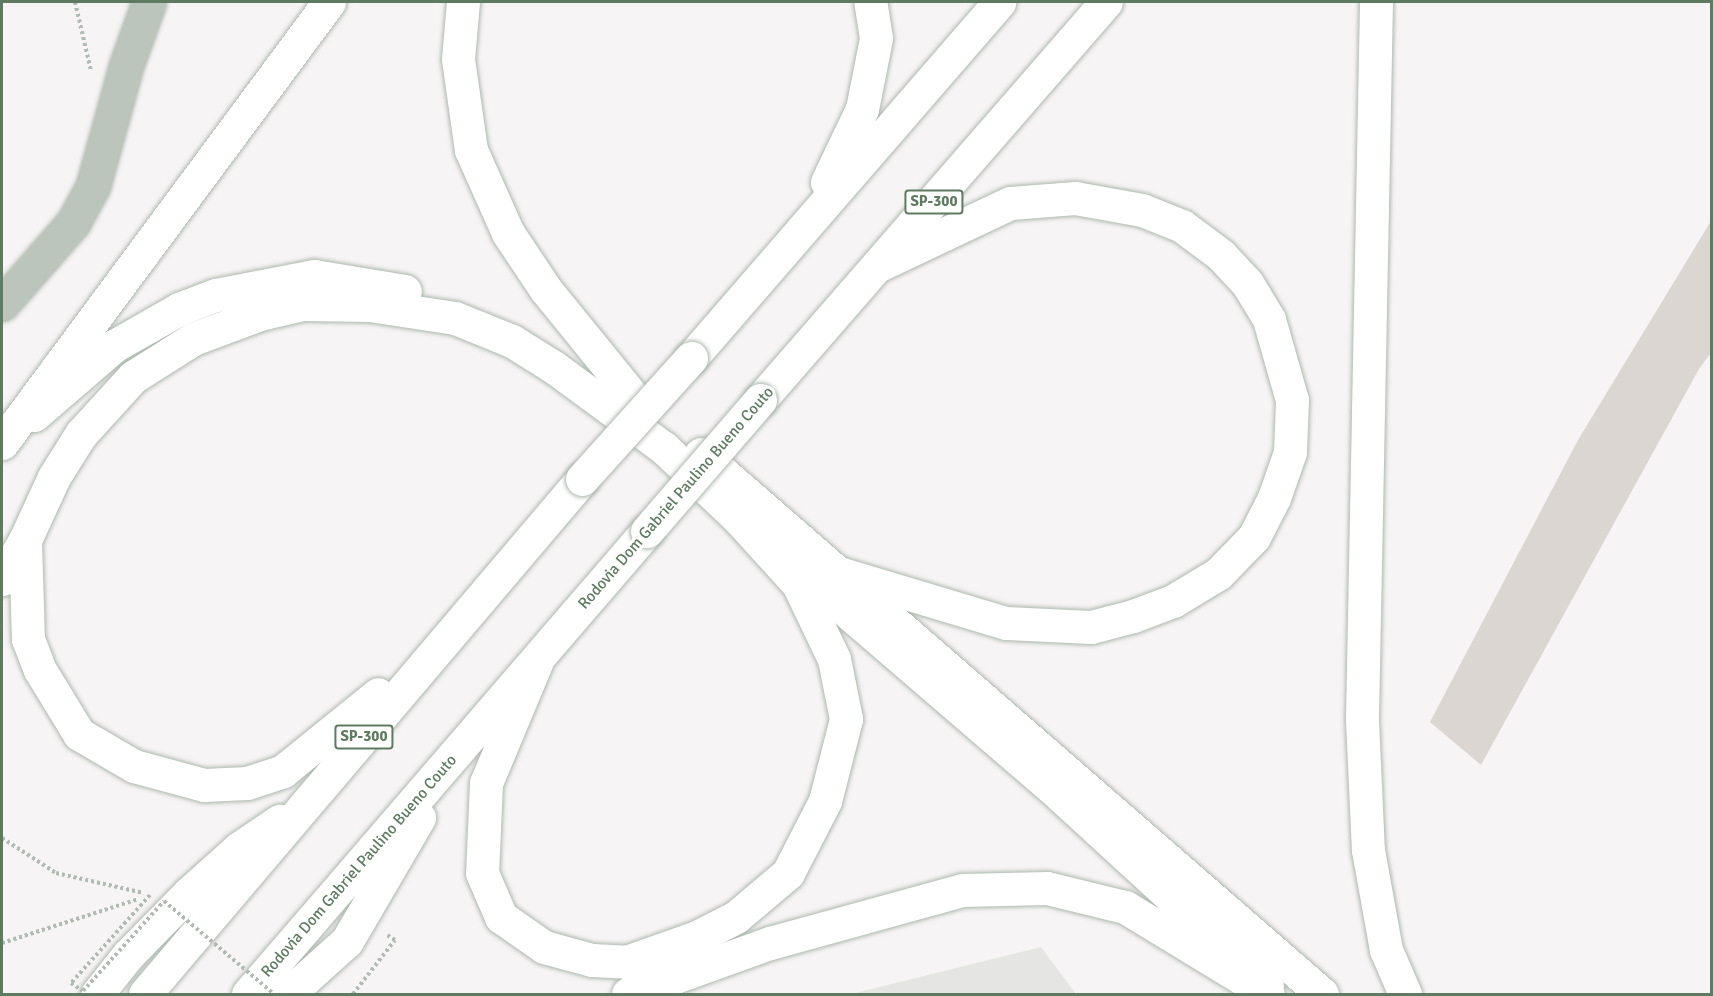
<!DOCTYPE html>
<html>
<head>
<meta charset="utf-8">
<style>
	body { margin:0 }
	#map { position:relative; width:1713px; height:996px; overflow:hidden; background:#f7f4f5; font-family:Signika,sans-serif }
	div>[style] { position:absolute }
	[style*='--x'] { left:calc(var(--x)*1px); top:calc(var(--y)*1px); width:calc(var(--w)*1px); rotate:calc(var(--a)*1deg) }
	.built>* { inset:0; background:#e5e6e4 }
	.green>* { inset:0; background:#dcd6d3 }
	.path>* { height:4px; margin-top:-2px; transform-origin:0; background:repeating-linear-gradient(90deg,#b2bbb3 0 3px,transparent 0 6px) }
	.roads { filter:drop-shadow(0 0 2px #adb8ae) drop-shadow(0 0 2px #adb8ae) }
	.minor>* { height:33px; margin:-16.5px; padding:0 16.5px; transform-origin:16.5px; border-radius:16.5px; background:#bbc5bc }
	.major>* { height:33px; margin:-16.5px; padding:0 16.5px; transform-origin:16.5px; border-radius:16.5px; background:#fff }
	.highway>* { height:33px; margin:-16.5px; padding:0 16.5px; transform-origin:16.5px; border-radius:16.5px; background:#fff }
	.path-bridge>* { height:4px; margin-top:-2px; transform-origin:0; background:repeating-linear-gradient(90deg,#b2bbb3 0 3px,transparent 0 6px) }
	.bridges { filter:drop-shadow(0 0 2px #adb7ae) drop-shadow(0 0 2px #adb7ae) }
	.highway-bridge>* { height:33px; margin:-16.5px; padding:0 16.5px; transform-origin:16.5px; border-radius:16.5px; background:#fff }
	span { translate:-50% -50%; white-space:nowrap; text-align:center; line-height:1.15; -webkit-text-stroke:6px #fff; paint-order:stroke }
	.shield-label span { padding:2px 4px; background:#fff; border:2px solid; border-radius:4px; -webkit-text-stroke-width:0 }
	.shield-label { font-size:15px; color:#5e7a60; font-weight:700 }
	.street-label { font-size:16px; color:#5e7a60 }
	.frame { position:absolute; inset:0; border:3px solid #5e7a60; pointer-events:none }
</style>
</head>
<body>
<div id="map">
	<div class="built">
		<div style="clip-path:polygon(1041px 947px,1076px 994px,851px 994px)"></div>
	</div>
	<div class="green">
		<div style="clip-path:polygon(1711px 221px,1711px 353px,1699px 369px,1481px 765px,1430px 722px,1578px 440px)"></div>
	</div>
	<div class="path">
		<div style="--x:75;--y:2;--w:71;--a:76.9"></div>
		<div style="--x:2;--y:838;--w:64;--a:32.9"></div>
		<div style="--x:56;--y:873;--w:90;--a:12.8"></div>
		<div style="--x:2;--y:943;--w:143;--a:-17.9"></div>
		<div style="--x:353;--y:994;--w:68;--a:-52.1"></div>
		<div style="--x:395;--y:940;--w:9;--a:-148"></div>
	</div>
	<div class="roads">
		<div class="minor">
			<div style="--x:2;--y:304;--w:108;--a:-48.8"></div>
			<div style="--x:73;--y:223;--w:42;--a:-61.6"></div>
			<div style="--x:93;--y:186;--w:124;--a:-74.6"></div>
			<div style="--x:126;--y:66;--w:68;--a:-70.2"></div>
		</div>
		<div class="major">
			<div style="--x:34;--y:415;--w:106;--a:-40.8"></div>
			<div style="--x:114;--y:346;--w:75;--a:-29.6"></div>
			<div style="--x:179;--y:309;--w:40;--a:-21"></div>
			<div style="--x:216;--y:295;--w:100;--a:-11"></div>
			<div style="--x:314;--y:276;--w:92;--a:9.4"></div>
			<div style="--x:701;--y:454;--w:823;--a:41.01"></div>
			<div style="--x:2;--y:579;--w:45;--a:-59.5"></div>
			<div style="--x:25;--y:540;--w:69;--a:-65.3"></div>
			<div style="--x:54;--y:477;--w:51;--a:-57.9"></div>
			<div style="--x:81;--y:434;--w:77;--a:-47.6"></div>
			<div style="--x:133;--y:377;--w:71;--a:-32.3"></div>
			<div style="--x:193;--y:339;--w:72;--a:-20.5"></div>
			<div style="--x:260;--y:314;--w:44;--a:-13.1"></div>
			<div style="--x:303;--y:304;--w:66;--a:0.9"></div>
			<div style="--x:369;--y:305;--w:87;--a:8.6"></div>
			<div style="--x:455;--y:318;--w:61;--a:22"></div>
			<div style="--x:512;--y:341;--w:51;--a:32.1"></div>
			<div style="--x:555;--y:368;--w:135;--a:36.3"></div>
			<div style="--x:664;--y:448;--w:100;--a:43.4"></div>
			<div style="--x:737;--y:517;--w:429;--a:40.7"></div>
			<div style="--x:1062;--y:797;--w:278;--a:42.5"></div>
		</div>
		<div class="highway">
			<div style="--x:463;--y:2;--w:57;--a:95"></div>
			<div style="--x:458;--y:59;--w:92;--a:81.9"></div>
			<div style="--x:471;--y:150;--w:91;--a:66"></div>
			<div style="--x:508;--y:233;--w:69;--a:56.3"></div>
			<div style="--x:546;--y:290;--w:138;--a:50.9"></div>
			<div style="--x:1376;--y:2;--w:718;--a:91.12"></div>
			<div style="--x:1362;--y:720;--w:130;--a:87.4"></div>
			<div style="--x:1368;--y:850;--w:102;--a:79.8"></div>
			<div style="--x:1386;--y:950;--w:48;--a:66.6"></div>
			<div style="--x:827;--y:182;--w:81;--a:-64.4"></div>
			<div style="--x:862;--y:109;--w:72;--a:-78.8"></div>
			<div style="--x:876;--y:38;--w:36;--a:-99"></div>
			<div style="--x:691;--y:358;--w:471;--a:-49.1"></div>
			<div style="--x:760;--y:400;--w:527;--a:-49"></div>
			<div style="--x:2;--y:443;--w:549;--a:-53.44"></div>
			<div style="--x:25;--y:540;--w:99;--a:88.3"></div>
			<div style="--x:28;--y:639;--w:33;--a:69"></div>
			<div style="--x:40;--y:670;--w:75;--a:58.6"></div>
			<div style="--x:79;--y:734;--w:64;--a:30.2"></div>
			<div style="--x:134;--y:766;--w:73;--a:15.2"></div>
			<div style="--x:204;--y:785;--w:43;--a:-2.7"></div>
			<div style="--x:247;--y:783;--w:38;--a:-18"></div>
			<div style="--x:283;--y:771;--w:122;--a:-39"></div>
			<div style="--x:839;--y:573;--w:174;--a:16.7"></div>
			<div style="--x:1006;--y:623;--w:85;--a:2.7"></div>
			<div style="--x:1091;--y:627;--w:43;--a:-14.7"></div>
			<div style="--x:1133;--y:616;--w:43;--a:-20.6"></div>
			<div style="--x:1173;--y:601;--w:52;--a:-31"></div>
			<div style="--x:1218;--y:574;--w:52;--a:-45.8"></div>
			<div style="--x:1254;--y:537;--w:44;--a:-62.9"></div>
			<div style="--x:1274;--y:498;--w:49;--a:-70.8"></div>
			<div style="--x:1290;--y:452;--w:52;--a:-87.8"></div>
			<div style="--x:1292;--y:400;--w:84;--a:-105.9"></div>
			<div style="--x:1269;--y:319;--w:42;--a:-121.4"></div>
			<div style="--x:1247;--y:283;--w:38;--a:-133"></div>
			<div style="--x:1221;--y:255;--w:49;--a:-143.4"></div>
			<div style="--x:1182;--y:226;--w:43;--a:-158.2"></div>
			<div style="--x:1142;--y:210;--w:68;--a:-169.8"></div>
			<div style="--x:1075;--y:198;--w:65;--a:175.6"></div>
			<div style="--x:1010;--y:203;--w:145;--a:154.7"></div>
			<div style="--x:537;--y:661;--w:132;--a:112.7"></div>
			<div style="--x:486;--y:783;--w:90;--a:92.5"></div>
			<div style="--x:482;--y:873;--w:48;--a:66.6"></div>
			<div style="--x:501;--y:917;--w:52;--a:34.9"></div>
			<div style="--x:544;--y:947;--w:50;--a:15.2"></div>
			<div style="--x:592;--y:960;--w:34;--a:3"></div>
			<div style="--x:626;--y:962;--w:75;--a:-19.4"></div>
			<div style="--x:697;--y:937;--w:44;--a:-27.1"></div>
			<div style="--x:736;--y:917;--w:68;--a:-40.2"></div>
			<div style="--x:788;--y:873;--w:81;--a:-62.8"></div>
			<div style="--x:825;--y:801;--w:85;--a:-75.6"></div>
			<div style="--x:846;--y:719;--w:61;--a:-101.3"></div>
			<div style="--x:834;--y:659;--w:83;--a:-115.6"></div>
			<div style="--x:798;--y:584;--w:91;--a:-132.3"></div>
			<div style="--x:97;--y:994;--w:50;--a:-51.5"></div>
			<div style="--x:128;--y:955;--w:87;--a:-45.5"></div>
			<div style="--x:189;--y:893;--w:66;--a:-41.9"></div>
			<div style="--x:238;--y:849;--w:50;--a:-34.3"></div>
			<div style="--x:145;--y:994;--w:675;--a:-49.68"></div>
			<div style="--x:248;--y:994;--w:611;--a:-49.25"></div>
			<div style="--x:288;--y:994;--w:79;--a:-41.9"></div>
			<div style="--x:347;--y:941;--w:143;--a:-59.7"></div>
			<div style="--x:628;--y:994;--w:151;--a:-19.8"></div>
			<div style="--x:770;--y:943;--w:199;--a:-15.4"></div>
			<div style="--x:962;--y:890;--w:85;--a:-1.3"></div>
			<div style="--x:1047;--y:888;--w:80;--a:13.7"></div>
			<div style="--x:1125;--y:907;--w:167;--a:31.3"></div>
		</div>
	</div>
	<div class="path-bridge">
		<div style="--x:150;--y:895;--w:118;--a:131.9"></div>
		<div style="--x:71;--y:983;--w:14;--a:34"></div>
		<div style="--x:83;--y:991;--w:121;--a:-48"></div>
		<div style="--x:164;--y:901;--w:144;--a:40.2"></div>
	</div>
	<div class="bridges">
		<div class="highway-bridge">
			<div style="--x:582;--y:479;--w:163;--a:-48"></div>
			<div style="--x:647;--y:531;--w:173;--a:-49.2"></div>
		</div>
	</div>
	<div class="shield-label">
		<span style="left:934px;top:202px">SP-300</span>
		<span style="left:364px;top:737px">SP-300</span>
	</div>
	<div class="street-label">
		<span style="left:676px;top:498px;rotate:-49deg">Rodovia Dom Gabriel Paulino Bueno Couto</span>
		<span style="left:359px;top:866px;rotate:-49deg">Rodovia Dom Gabriel Paulino Bueno Couto</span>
	</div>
	<div class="frame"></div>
</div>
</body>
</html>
